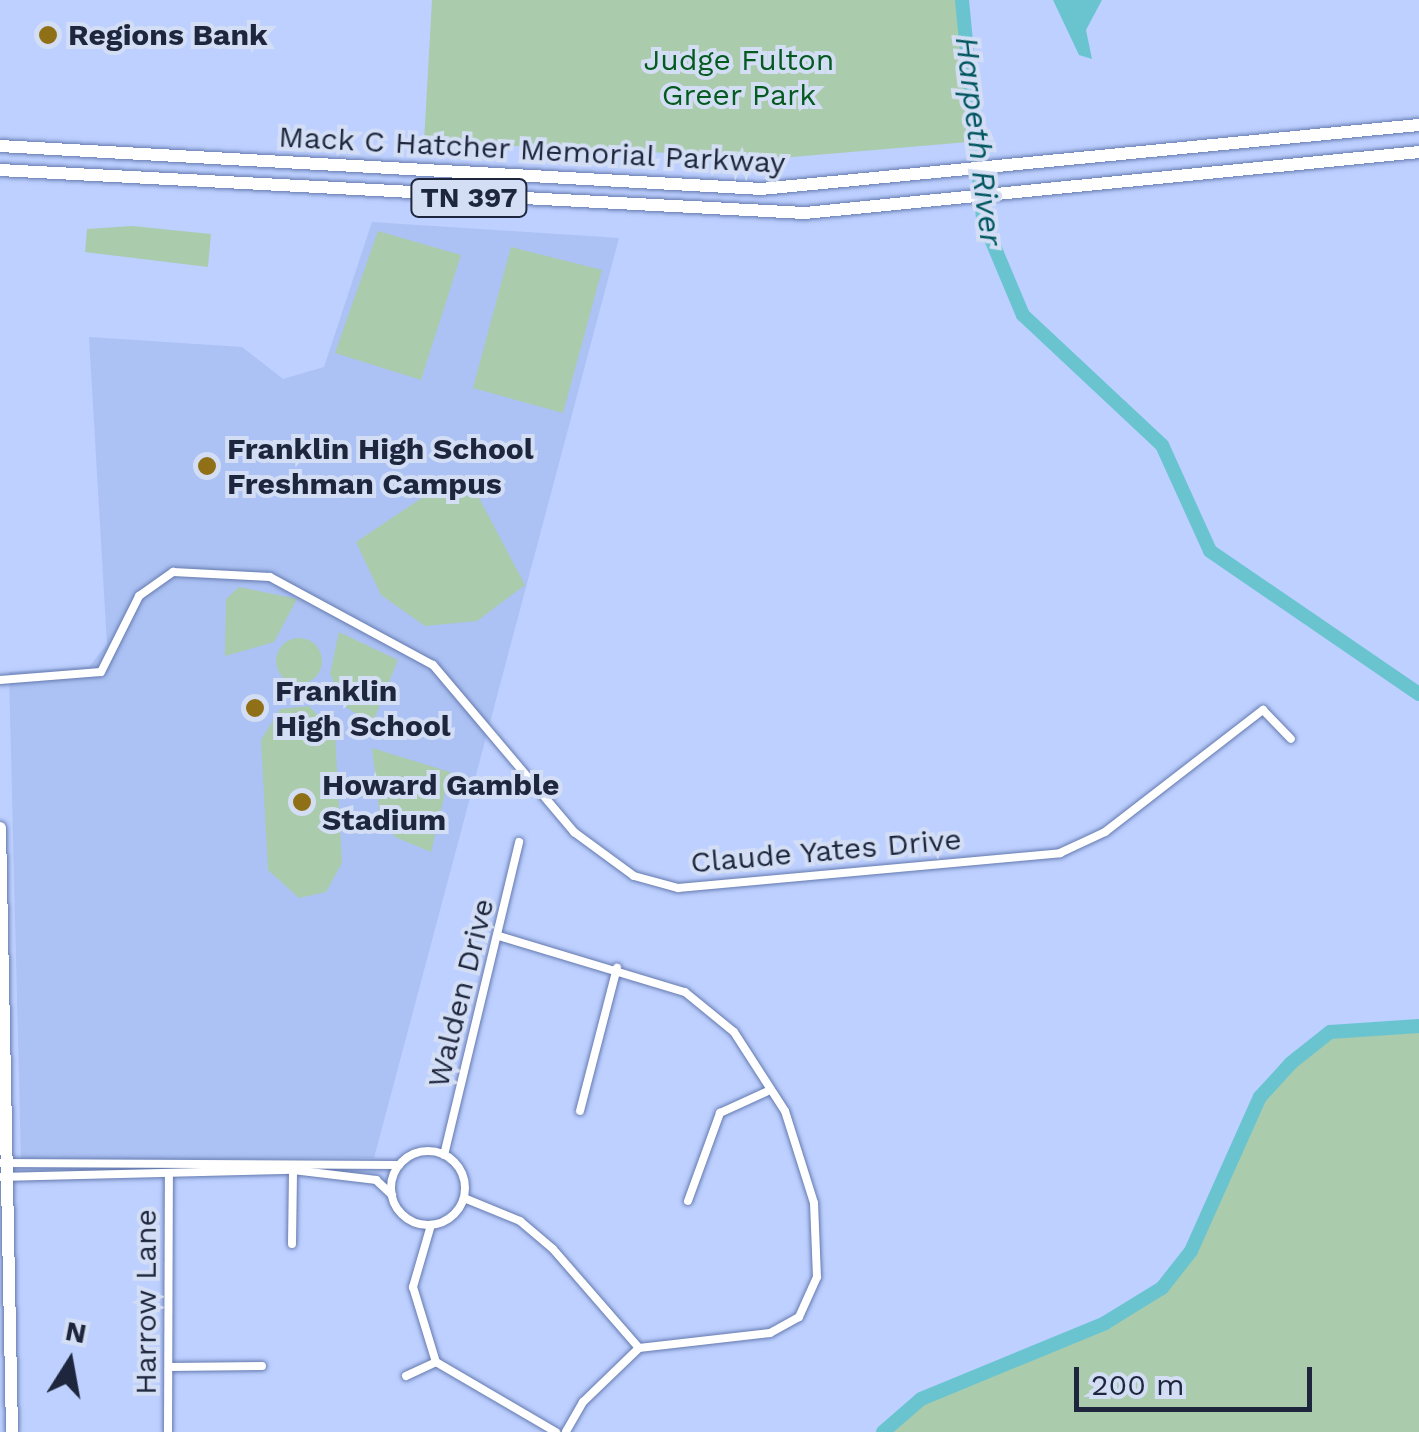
<!DOCTYPE html>
<html>
<head>
<meta charset="utf-8">
<style>
	body { margin:0 }
	#map { position:relative; width:1419px; height:1432px; overflow:hidden; background:#bdd0ff; font-family:"Work Sans",sans-serif }
	div>[style] { position:absolute }
	[style*='--x'] { left:calc(var(--x)*1px); top:calc(var(--y)*1px); width:calc(var(--w)*1px); rotate:calc(var(--a)*1deg) }
	.built>* { inset:0; background:#acc2f4 }
	.green>* { inset:0; background:#aacbac }
	.round { border-radius:50% }
	.water>* { inset:0; background:#6ac4d0 }
	.river>* { height:14px; margin:-7px; padding:0 7px; transform-origin:7px; border-radius:7px; background:#6ac4d0 }
	.roads { filter:drop-shadow(0 0 2px #657aaf) drop-shadow(0 0 2px #657aaf) }
	.minor>* { height:8px; margin:-4px; padding:0 4px; transform-origin:4px; border-radius:4px; background:#fff }
	.minor>.ring { margin:-4px; padding:0; box-sizing:content-box; background:none; border:8px solid #fff; border-radius:50% }
	.primary>* { height:12px; margin:-6px; padding:0 6px; transform-origin:6px; border-radius:6px; background:#fff }
	.trunk>* { height:12px; margin:-6px; padding:0 6px; transform-origin:6px; border-radius:6px; background:#fff }
	.dots>* { width:28px; height:28px; translate:-50% -50%; box-sizing:border-box; border:5px solid #d3def5; border-radius:50% }
	span { translate:-50% -50%; white-space:nowrap; text-align:center; line-height:1.15; -webkit-text-stroke:8px #d3def5; paint-order:stroke }
	.shield-label span { padding:2px 8px; background:#d3def5; border:2px solid; border-radius:8px; -webkit-text-stroke-width:0 }
	.shield-label { font-size:28px; color:#1d263c; font-weight:700 }
	.poi-label { font-size:30px; color:#1d263c; font-weight:700 }
	.left { translate:0 -50%; text-align:left }
	.park-label { font-size:30px; color:#055a1f }
	.street-label { font-size:30px; color:#1d263c }
	.water-label { font-size:32px; color:#02565f; font-style:italic }
	.north { position:absolute; left:20px; top:1312px; width:100px; height:100px; -webkit-text-stroke:8px #d3def5; paint-order:stroke; rotate:11deg; font-size:28px; font-weight:700; line-height:40px; text-align:center; color:#1d263c }
	.north::after { content:''; display:block; margin:auto; width:35px; height:45px; background:#1d263c; clip-path:polygon(50% 0,100% 100%,50% 72%,0 100%) }
	.scale { position:absolute; left:1074px; top:1367px; width:238px; height:45px; box-sizing:border-box; border:5px solid #1d263c; border-top:0; padding-left:12px; font-size:30px; line-height:35px; white-space:nowrap; color:#1d263c; -webkit-text-stroke:8px #d3def5; paint-order:stroke }
</style>
</head>
<body>
<div id="map">
	<div class="built">
		<div style="clip-path:polygon(372px 222px,619px 238px,374px 1158px,21px 1160px,9px 672px,89px 667px,107px 644px,89px 337px,242px 347px,283px 379px,324px 367px)"></div>
	</div>
	<div class="green">
		<div style="clip-path:polygon(432px 0,962px 0,968px 142px,781px 158px,424px 142px)"></div>
		<div style="clip-path:polygon(132px 226px,211px 234px,208px 267px,85px 252px,87px 229px)"></div>
		<div style="clip-path:polygon(378px 231px,461px 255px,421px 380px,335px 353px)"></div>
		<div style="clip-path:polygon(511px 247px,602px 270px,563px 413px,473px 388px)"></div>
		<div style="clip-path:polygon(456px 475px,469px 479px,525px 585px,477px 621px,425px 626px,381px 595px,356px 542px)"></div>
		<div style="clip-path:polygon(239px 587px,297px 599px,274px 642px,225px 656px,226px 599px)"></div>
		<div style="clip-path:polygon(339px 632px,398px 660px,372px 724px,346px 707px,330px 674px)"></div>
		<div class="round" style="left:276px;top:638px;width:46px;height:46px"></div>
		<div style="clip-path:polygon(309px 706px,335px 732px,342px 863px,326px 892px,299px 898px,268px 870px,261px 740px,280px 709px)"></div>
		<div style="clip-path:polygon(372px 748px,450px 772px,431px 852px,395px 837px,380px 817px)"></div>
		<div style="clip-path:polygon(1419px 1026px,1419px 1432px,883px 1432px,921px 1399px,1105px 1323px,1162px 1288px,1191px 1251px,1260px 1097px,1291px 1063px,1330px 1032px)"></div>
	</div>
	<div class="water">
		<div style="clip-path:polygon(1053px 0,1102px 0,1086px 30px,1092px 59px,1079px 55px)"></div>
	</div>
	<div class="river">
		<div style="--x:962;--y:0;--w:221;--a:84.5"></div>
		<div style="--x:983;--y:220;--w:103;--a:67.2"></div>
		<div style="--x:1023;--y:315;--w:190;--a:43.1"></div>
		<div style="--x:1162;--y:445;--w:116;--a:65.6"></div>
		<div style="--x:1210;--y:551;--w:253;--a:34.4"></div>
		<div style="--x:883;--y:1432;--w:50;--a:-41"></div>
		<div style="--x:921;--y:1399;--w:199;--a:-22.4"></div>
		<div style="--x:1105;--y:1323;--w:67;--a:-31.6"></div>
		<div style="--x:1162;--y:1288;--w:47;--a:-51.9"></div>
		<div style="--x:1191;--y:1251;--w:169;--a:-65.9"></div>
		<div style="--x:1260;--y:1097;--w:46;--a:-47.6"></div>
		<div style="--x:1291;--y:1063;--w:50;--a:-38.5"></div>
		<div style="--x:1330;--y:1032;--w:89;--a:-3.9"></div>
	</div>
	<div class="roads">
		<div class="minor">
			<div style="--x:0;--y:680;--w:101;--a:-4.5"></div>
			<div style="--x:101;--y:672;--w:85;--a:-63.4"></div>
			<div style="--x:139;--y:596;--w:42;--a:-35.2"></div>
			<div style="--x:173;--y:572;--w:97;--a:3"></div>
			<div style="--x:270;--y:577;--w:185;--a:28.4"></div>
			<div style="--x:433;--y:665;--w:219;--a:49.8"></div>
			<div style="--x:574;--y:832;--w:74;--a:36.3"></div>
			<div style="--x:634;--y:876;--w:46;--a:15.3"></div>
			<div style="--x:678;--y:888;--w:384;--a:-5.2"></div>
			<div style="--x:1060;--y:853;--w:50;--a:-25"></div>
			<div style="--x:1105;--y:832;--w:200;--a:-37.7"></div>
			<div style="--x:1263;--y:710;--w:40;--a:46"></div>
			<div style="--x:499;--y:936;--w:194;--a:16.8"></div>
			<div style="--x:685;--y:992;--w:63;--a:39.2"></div>
			<div style="--x:734;--y:1032;--w:94;--a:57.2"></div>
			<div style="--x:785;--y:1111;--w:96;--a:72.5"></div>
			<div style="--x:814;--y:1203;--w:74;--a:87.7"></div>
			<div style="--x:817;--y:1277;--w:44;--a:114.2"></div>
			<div style="--x:799;--y:1317;--w:33;--a:151"></div>
			<div style="--x:770;--y:1333;--w:132;--a:173.5"></div>
			<div style="--x:639;--y:1348;--w:78;--a:136"></div>
			<div style="--x:583;--y:1402;--w:34;--a:120"></div>
			<div style="--x:580;--y:1111;--w:148;--a:-75.5"></div>
			<div class="ring" style="left:391px;top:1151px;width:66px;height:66px"></div>
			<div style="--x:444;--y:1155;--w:322;--a:-76.5"></div>
			<div style="--x:0;--y:1163;--w:399;--a:0.3"></div>
			<div style="--x:0;--y:1177;--w:293;--a:-1.4"></div>
			<div style="--x:293;--y:1170;--w:84;--a:6.9"></div>
			<div style="--x:376;--y:1180;--w:22;--a:43"></div>
			<div style="--x:464;--y:1198;--w:61;--a:22.3"></div>
			<div style="--x:520;--y:1221;--w:43;--a:40.3"></div>
			<div style="--x:553;--y:1249;--w:131;--a:49"></div>
			<div style="--x:688;--y:1201;--w:94;--a:-70"></div>
			<div style="--x:720;--y:1113;--w:51;--a:-24.5"></div>
			<div style="--x:431;--y:1225;--w:65;--a:106.2"></div>
			<div style="--x:413;--y:1287;--w:78;--a:73"></div>
			<div style="--x:436;--y:1362;--w:139;--a:30.3"></div>
			<div style="--x:292;--y:1244;--w:74;--a:-89.2"></div>
			<div style="--x:169;--y:1367;--w:93;--a:-0.6"></div>
			<div style="--x:406;--y:1376;--w:33;--a:-25"></div>
			<div style="--x:168;--y:1432;--w:259;--a:-89.8"></div>
		</div>
		<div class="primary">
			<div style="--x:0;--y:828;--w:604;--a:88.86"></div>
		</div>
		<div class="trunk">
			<div style="--x:0;--y:146;--w:762;--a:3.23"></div>
			<div style="--x:761;--y:189;--w:661;--a:-5.56"></div>
			<div style="--x:0;--y:170;--w:806;--a:3.06"></div>
			<div style="--x:805;--y:213;--w:617;--a:-5.67"></div>
		</div>
	</div>
	<div class="dots">
		<div style="left:48px;top:35px;background:#907016"></div>
		<div style="left:207px;top:466px;background:#907016"></div>
		<div style="left:255px;top:708px;background:#907016"></div>
		<div style="left:302px;top:802px;background:#907016"></div>
	</div>
	<div class="shield-label">
		<span style="left:469px;top:198px">TN 397</span>
	</div>
	<div class="poi-label">
		<span class="left" style="left:68px;top:35px">Regions Bank</span>
		<span class="left" style="left:227px;top:466px">Franklin High School<br>Freshman Campus</span>
		<span class="left" style="left:275px;top:708px">Franklin<br>High School</span>
		<span class="left" style="left:322px;top:802px">Howard Gamble<br>Stadium</span>
	</div>
	<div class="park-label">
		<span style="left:739px;top:77px">Judge Fulton<br>Greer Park</span>
	</div>
	<div class="street-label">
		<span style="left:532px;top:150px;rotate:3deg">Mack C Hatcher Memorial Parkway</span>
		<span style="left:826px;top:851px;rotate:-5deg">Claude Yates Drive</span>
		<span style="left:461px;top:993px;rotate:-76deg">Walden Drive</span>
		<span style="left:146px;top:1302px;rotate:-90deg">Harrow Lane</span>
	</div>
	<div class="water-label">
		<span style="left:979px;top:141px;rotate:83deg">Harpeth River</span>
	</div>
	<div class="north">N</div>
	<div class="scale">200 m</div>
</div>
</body>
</html>
